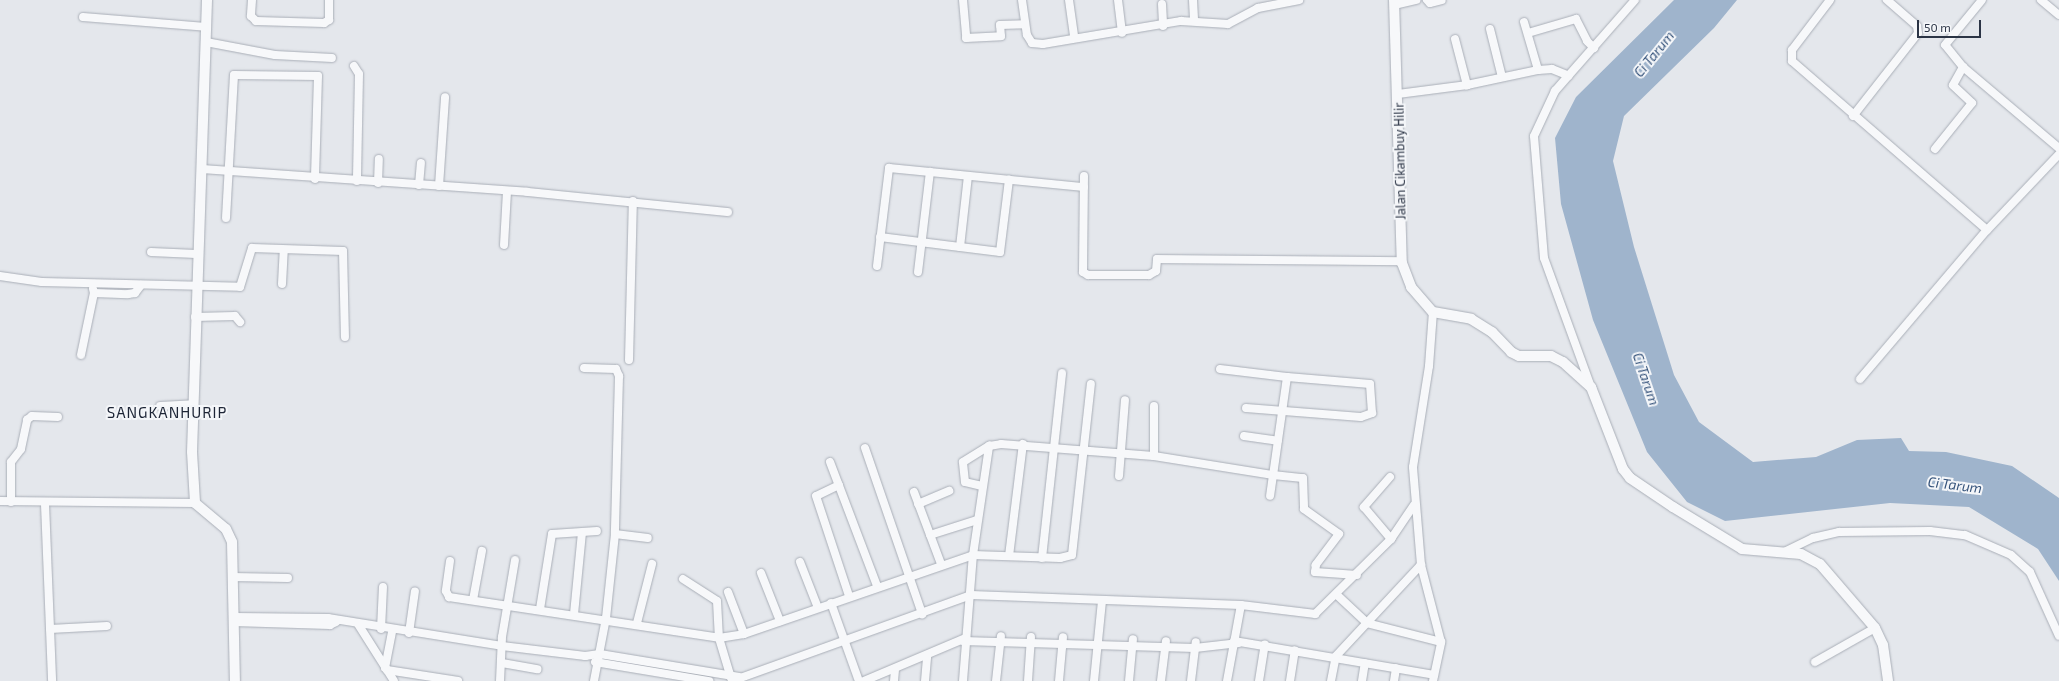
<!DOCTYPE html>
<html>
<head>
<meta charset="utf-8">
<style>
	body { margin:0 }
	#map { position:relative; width:2059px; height:681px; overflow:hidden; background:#e4e7ec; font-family:"Exo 2",sans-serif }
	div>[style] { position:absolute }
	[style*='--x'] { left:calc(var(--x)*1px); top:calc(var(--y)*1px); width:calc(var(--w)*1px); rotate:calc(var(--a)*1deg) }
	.water>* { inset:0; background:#9fb4cc }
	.roads { filter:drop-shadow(0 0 1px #a9aeb7) drop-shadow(0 0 1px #a9aeb7) }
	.minor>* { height:8px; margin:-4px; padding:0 4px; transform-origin:4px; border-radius:4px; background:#f7f8fa }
	.tertiary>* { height:10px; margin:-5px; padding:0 5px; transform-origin:5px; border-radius:5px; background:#f7f8fa }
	span { translate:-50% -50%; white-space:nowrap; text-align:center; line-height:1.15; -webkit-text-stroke:4px #f4f6f9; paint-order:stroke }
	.street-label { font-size:13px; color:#2b3445 }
	.water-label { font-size:14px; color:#34527a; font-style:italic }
	.quarter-label { font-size:15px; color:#1d2536; letter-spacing:1px }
	.scale { position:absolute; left:1917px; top:20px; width:64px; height:18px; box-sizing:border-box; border:2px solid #2b3445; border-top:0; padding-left:5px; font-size:12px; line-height:14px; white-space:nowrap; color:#2b3445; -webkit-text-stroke:3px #f4f6f9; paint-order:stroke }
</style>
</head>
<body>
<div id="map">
	<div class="water">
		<div style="clip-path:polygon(1674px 0,1737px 0,1714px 28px,1624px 116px,1613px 161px,1634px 247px,1674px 375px,1699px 422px,1753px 462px,1816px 457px,1857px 440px,1901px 438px,1909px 451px,1946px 452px,2012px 466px,2059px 498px,2059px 581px,2038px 549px,1969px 507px,1890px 503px,1725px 521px,1687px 502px,1647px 452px,1593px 320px,1561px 204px,1555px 138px,1576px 97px)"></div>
	</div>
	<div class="roads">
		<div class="minor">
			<div style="--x:252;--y:0;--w:16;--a:94"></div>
			<div style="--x:251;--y:16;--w:7;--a:45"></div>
			<div style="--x:256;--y:21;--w:68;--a:1.7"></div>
			<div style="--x:324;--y:23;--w:6;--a:-31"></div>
			<div style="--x:329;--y:20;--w:20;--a:-90"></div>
			<div style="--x:963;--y:0;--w:38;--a:85"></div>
			<div style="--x:966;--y:38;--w:35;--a:-3"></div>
			<div style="--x:1001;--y:36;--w:11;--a:-95"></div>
			<div style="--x:1000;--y:25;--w:25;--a:-2"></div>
			<div style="--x:1022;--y:0;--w:35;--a:82"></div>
			<div style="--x:1027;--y:35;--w:9;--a:58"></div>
			<div style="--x:1032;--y:43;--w:11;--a:5"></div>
			<div style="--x:1043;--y:44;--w:140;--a:-9.5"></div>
			<div style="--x:1181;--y:21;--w:47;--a:3.7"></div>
			<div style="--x:1228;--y:24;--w:34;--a:-28"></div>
			<div style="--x:1258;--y:8;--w:42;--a:-11"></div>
			<div style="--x:1069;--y:0;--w:37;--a:82"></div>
			<div style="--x:1118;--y:0;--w:33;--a:83"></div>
			<div style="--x:1193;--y:0;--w:21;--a:87"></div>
			<div style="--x:1427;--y:0;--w:4;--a:45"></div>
			<div style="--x:1430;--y:3;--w:12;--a:-14"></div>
			<div style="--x:1830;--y:0;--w:63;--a:127.2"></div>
			<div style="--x:1792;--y:50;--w:11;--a:90"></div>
			<div style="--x:1792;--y:61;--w:258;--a:40.9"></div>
			<div style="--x:1987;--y:230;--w:105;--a:-46.5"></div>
			<div style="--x:2041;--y:0;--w:23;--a:40"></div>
			<div style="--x:1162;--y:4;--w:22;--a:87"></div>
			<div style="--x:1394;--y:5;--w:23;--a:-13"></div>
			<div style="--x:83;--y:17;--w:123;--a:4.6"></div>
			<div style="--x:1524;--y:22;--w:50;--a:73.7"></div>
			<div style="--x:1490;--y:29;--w:49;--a:76"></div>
			<div style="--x:1528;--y:33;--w:50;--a:-16.3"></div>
			<div style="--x:1576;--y:19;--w:25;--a:63"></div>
			<div style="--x:1587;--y:41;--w:10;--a:45"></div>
			<div style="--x:1455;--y:39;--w:48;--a:75.4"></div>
			<div style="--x:206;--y:42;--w:70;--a:10.7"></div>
			<div style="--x:275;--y:55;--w:57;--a:3"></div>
			<div style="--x:354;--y:66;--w:9;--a:58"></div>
			<div style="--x:359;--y:74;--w:107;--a:91.1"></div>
			<div style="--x:1963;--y:67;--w:126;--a:40.2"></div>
			<div style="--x:1398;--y:94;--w:70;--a:-7.4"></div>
			<div style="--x:1467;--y:85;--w:73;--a:-11.9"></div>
			<div style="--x:1538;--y:70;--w:14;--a:-4"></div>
			<div style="--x:1552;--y:69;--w:18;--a:22"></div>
			<div style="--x:1853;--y:116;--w:105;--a:-51.9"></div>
			<div style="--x:1918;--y:33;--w:7;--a:-98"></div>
			<div style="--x:1917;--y:26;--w:40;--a:-139"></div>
			<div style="--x:1935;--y:149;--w:59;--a:-51.2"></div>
			<div style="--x:1972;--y:103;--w:26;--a:-137"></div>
			<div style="--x:1953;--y:85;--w:21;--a:-61"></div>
			<div style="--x:1963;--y:67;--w:28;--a:-129"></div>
			<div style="--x:1945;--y:45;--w:58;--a:-50.6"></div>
			<div style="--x:202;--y:169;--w:326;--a:4"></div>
			<div style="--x:527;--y:192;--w:202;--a:5.7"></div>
			<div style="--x:1084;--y:176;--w:96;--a:90.6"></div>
			<div style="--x:1083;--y:272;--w:6;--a:31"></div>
			<div style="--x:1088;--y:275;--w:61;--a:0"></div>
			<div style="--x:1149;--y:275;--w:8;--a:-30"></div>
			<div style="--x:1156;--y:271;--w:12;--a:-85"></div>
			<div style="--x:1157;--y:259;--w:245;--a:0.5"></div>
			<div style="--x:378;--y:183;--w:24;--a:-88"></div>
			<div style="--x:419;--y:185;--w:22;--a:-85"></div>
			<div style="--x:439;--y:186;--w:89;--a:-86.1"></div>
			<div style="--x:226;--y:218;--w:143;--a:-86.8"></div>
			<div style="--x:234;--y:75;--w:84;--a:0.7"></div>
			<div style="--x:318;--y:76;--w:103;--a:91.7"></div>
			<div style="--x:880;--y:237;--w:121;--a:7.1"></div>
			<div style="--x:1000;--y:252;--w:73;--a:-82.9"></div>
			<div style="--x:504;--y:245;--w:54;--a:-86.8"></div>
			<div style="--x:960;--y:247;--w:71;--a:-83.6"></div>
			<div style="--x:151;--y:252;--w:45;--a:2.5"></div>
			<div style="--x:877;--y:266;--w:99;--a:-83"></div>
			<div style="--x:889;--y:168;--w:196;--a:5.6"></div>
			<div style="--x:918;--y:272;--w:101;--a:-83.2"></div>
			<div style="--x:0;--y:276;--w:42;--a:8.1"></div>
			<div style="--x:42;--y:282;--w:198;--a:1.4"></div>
			<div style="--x:240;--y:287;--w:41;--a:-72.9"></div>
			<div style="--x:252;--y:248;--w:91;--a:1.9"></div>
			<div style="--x:343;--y:251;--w:86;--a:88.7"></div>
			<div style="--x:282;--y:284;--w:33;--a:-87"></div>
			<div style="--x:93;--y:289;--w:4;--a:76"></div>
			<div style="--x:94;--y:293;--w:34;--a:2"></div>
			<div style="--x:128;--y:294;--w:7;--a:-8"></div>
			<div style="--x:135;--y:293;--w:10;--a:-53"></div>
			<div style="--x:195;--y:317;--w:40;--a:-1.4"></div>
			<div style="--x:235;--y:316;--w:8;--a:50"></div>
			<div style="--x:81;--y:355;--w:63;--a:-78.2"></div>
			<div style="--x:629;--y:360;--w:159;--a:-88.6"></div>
			<div style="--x:584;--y:368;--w:32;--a:2"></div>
			<div style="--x:616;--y:369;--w:8;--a:67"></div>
			<div style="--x:619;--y:376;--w:158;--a:91.5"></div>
			<div style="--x:615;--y:534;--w:84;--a:96.1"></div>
			<div style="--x:606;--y:618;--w:64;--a:100.8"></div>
			<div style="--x:1220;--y:369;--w:67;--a:6.8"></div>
			<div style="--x:1287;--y:377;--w:99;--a:98.1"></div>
			<div style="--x:1273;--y:475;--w:30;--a:6"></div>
			<div style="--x:1303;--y:478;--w:31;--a:88"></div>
			<div style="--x:1304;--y:509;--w:43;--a:35.5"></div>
			<div style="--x:1339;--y:534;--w:39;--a:127"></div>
			<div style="--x:1316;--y:565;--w:7;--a:98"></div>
			<div style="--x:1315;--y:572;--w:42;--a:4.1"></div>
			<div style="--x:1860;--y:379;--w:196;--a:-49.6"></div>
			<div style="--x:1591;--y:387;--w:137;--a:-110"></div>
			<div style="--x:1544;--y:258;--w:122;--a:-94.7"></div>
			<div style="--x:1534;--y:136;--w:50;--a:-65"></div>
			<div style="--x:1555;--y:91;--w:121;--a:-48.7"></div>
			<div style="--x:160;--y:406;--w:34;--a:-3"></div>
			<div style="--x:1154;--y:406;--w:50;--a:90"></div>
			<div style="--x:1246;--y:408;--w:115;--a:4.5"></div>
			<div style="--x:1361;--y:417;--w:12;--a:-20"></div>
			<div style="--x:1372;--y:413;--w:29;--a:-94"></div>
			<div style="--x:1370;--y:384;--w:83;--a:-175.2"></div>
			<div style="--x:1244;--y:436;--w:34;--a:8"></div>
			<div style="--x:865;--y:448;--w:176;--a:71"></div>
			<div style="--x:830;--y:462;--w:133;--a:69.2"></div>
			<div style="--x:1119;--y:476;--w:76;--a:-85.5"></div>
			<div style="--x:1390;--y:477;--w:40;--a:131"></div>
			<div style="--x:1364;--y:507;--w:42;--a:49.8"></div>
			<div style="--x:839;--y:485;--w:25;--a:154"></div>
			<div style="--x:816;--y:496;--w:105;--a:71.7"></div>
			<div style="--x:982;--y:486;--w:17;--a:-167"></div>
			<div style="--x:965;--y:482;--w:20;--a:-96"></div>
			<div style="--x:963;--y:462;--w:31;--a:-32"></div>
			<div style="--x:914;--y:492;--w:77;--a:69.4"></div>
			<div style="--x:0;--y:501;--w:195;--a:0.6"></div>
			<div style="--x:11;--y:502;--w:40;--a:-90"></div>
			<div style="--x:11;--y:462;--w:16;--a:-52"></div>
			<div style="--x:21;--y:449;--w:30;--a:-78"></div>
			<div style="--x:27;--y:420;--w:6;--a:-39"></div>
			<div style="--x:32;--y:416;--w:26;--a:2"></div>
			<div style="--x:45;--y:504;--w:177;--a:87.7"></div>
			<div style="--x:918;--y:504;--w:34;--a:-23"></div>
			<div style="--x:615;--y:534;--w:33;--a:7"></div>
			<div style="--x:930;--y:535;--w:49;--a:-17.7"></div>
			<div style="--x:1784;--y:552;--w:32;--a:-26"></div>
			<div style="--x:1813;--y:538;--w:27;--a:-13"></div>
			<div style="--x:1839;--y:532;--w:91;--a:-0.6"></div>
			<div style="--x:1930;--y:531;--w:35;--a:7"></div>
			<div style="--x:1965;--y:535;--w:50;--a:23.5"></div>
			<div style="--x:2011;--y:555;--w:25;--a:42"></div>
			<div style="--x:2030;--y:572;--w:70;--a:65.6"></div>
			<div style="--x:1009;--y:556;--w:113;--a:-82.9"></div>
			<div style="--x:1042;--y:558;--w:186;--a:-83.8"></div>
			<div style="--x:450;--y:561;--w:30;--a:98"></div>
			<div style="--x:446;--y:591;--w:7;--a:63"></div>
			<div style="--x:449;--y:597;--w:273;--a:8.6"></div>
			<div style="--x:719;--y:638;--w:25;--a:-9"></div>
			<div style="--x:800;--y:562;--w:49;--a:68.6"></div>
			<div style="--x:761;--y:573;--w:52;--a:68.4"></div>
			<div style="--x:232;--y:577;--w:56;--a:1"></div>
			<div style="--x:683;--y:579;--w:40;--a:32.9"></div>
			<div style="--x:717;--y:601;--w:37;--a:87"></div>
			<div style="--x:719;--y:638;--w:42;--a:73.3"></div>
			<div style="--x:728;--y:592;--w:45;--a:69.1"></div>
			<div style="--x:744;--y:634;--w:242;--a:-19"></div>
			<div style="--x:973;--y:555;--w:110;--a:-81.6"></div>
			<div style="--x:989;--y:446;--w:12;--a:-9"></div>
			<div style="--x:1001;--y:444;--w:153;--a:4.5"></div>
			<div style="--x:1154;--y:456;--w:121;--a:9.1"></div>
			<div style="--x:1273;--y:475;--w:21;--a:98"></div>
			<div style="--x:1337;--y:595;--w:41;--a:43"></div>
			<div style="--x:1367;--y:623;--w:76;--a:14.4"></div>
			<div style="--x:473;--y:600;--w:50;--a:-79.6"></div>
			<div style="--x:831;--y:603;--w:83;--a:70.3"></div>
			<div style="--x:540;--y:609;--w:76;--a:-80.9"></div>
			<div style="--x:552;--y:534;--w:45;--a:-3.8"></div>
			<div style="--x:574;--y:614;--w:81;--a:-84.4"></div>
			<div style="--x:234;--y:617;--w:94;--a:0.6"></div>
			<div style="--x:328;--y:618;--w:176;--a:9.1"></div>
			<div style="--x:502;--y:646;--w:84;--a:6.9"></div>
			<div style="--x:585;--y:656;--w:15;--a:-8"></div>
			<div style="--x:600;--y:654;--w:141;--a:9.4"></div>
			<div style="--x:234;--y:622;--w:96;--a:1.8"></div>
			<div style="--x:330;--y:625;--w:7;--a:-27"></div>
			<div style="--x:637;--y:623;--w:61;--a:-75.7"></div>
			<div style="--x:358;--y:624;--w:67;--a:57.7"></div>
			<div style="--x:50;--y:629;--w:57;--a:-3"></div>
			<div style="--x:381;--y:629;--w:42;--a:-87.3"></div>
			<div style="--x:409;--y:633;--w:42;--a:-81.9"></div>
			<div style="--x:963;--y:641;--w:232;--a:1.7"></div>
			<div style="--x:1195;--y:648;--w:44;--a:-6.5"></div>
			<div style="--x:1234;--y:641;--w:203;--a:9.6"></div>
			<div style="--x:595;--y:662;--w:116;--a:9.5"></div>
			<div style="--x:1815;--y:662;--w:69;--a:-29.5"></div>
			<div style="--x:502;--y:663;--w:36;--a:10"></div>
			<div style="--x:385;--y:668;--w:38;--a:-79"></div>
			<div style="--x:387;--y:670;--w:72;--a:8.8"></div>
			<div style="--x:500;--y:681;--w:44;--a:-87.4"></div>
			<div style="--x:502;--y:637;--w:78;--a:-80.4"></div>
			<div style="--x:732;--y:681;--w:254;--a:-19.8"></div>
			<div style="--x:971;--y:595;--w:270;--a:2.1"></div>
			<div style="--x:1241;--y:605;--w:75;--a:6.9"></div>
			<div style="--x:1315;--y:614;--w:107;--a:-44.6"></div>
			<div style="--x:1391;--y:539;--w:41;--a:-55.9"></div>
			<div style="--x:864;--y:681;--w:111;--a:-22.9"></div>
			<div style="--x:894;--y:681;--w:12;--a:-85"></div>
			<div style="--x:925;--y:681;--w:24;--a:-85"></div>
			<div style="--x:963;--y:681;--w:126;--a:-85.5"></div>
			<div style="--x:973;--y:555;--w:87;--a:2"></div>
			<div style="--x:1060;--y:558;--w:12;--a:-14"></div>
			<div style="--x:1072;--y:555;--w:172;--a:-83.7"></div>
			<div style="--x:996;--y:681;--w:45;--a:-83.7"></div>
			<div style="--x:1028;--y:681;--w:44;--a:-86.1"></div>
			<div style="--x:1059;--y:681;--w:44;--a:-84.8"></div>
			<div style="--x:1094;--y:681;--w:80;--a:-84.3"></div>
			<div style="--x:1129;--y:681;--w:42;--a:-84.6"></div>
			<div style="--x:1161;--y:681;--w:40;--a:-82.9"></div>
			<div style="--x:1191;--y:681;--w:39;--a:-83"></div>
			<div style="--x:1227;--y:681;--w:77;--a:-79.6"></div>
			<div style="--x:1259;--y:681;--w:37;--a:-81"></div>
			<div style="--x:1290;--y:681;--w:31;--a:-81"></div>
			<div style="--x:1331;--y:681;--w:25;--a:-79"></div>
			<div style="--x:1336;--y:656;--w:125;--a:-47"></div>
			<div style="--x:1362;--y:681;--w:18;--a:-81"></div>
			<div style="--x:1394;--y:681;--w:13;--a:-81"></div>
			<div style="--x:1433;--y:681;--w:40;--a:-78"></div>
			<div style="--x:1441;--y:642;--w:80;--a:-104.6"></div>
			<div style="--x:1421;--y:565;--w:98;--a:-94.7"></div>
			<div style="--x:1413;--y:467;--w:102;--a:-81"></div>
			<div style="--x:1429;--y:366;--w:54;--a:-85.8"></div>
		</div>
		<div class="tertiary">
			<div style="--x:207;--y:0;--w:452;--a:91.9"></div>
			<div style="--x:192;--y:452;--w:51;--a:86.6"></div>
			<div style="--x:195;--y:503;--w:40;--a:40"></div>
			<div style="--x:226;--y:529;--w:14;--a:65"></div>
			<div style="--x:232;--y:542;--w:139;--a:88.8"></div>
			<div style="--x:1394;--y:0;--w:263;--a:88.3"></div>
			<div style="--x:1402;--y:263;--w:26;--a:69"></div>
			<div style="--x:1411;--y:287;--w:33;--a:49"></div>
			<div style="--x:1433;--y:312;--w:39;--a:10"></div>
			<div style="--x:1471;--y:319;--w:25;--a:32"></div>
			<div style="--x:1492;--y:332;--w:28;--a:46"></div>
			<div style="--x:1511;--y:352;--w:9;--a:27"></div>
			<div style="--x:1519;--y:356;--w:32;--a:0"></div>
			<div style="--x:1551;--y:356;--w:13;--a:27"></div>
			<div style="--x:1563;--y:362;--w:38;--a:42"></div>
			<div style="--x:1591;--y:387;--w:88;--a:68.7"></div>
			<div style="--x:1623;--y:469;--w:11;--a:52"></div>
			<div style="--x:1630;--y:478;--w:52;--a:34"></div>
			<div style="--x:1673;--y:507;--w:81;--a:31.3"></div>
			<div style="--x:1742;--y:549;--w:59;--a:4.8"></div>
			<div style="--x:1801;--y:554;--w:21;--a:28"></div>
			<div style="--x:1820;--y:564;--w:84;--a:49.3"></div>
			<div style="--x:1875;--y:628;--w:19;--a:65"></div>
			<div style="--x:1883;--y:645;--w:36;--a:82"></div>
		</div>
	</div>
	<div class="street-label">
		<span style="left:1400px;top:161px;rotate:-91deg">Jalan Cikambuy Hilir</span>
	</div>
	<div class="water-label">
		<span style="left:1654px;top:54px;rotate:-51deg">Ci Tarum</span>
		<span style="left:1646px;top:379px;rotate:71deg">Ci Tarum</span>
		<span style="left:1955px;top:485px;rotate:7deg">Ci Tarum</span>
	</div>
	<div class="quarter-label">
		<span style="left:167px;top:413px">SANGKANHURIP</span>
	</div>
	<div class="scale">50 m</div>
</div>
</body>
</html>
